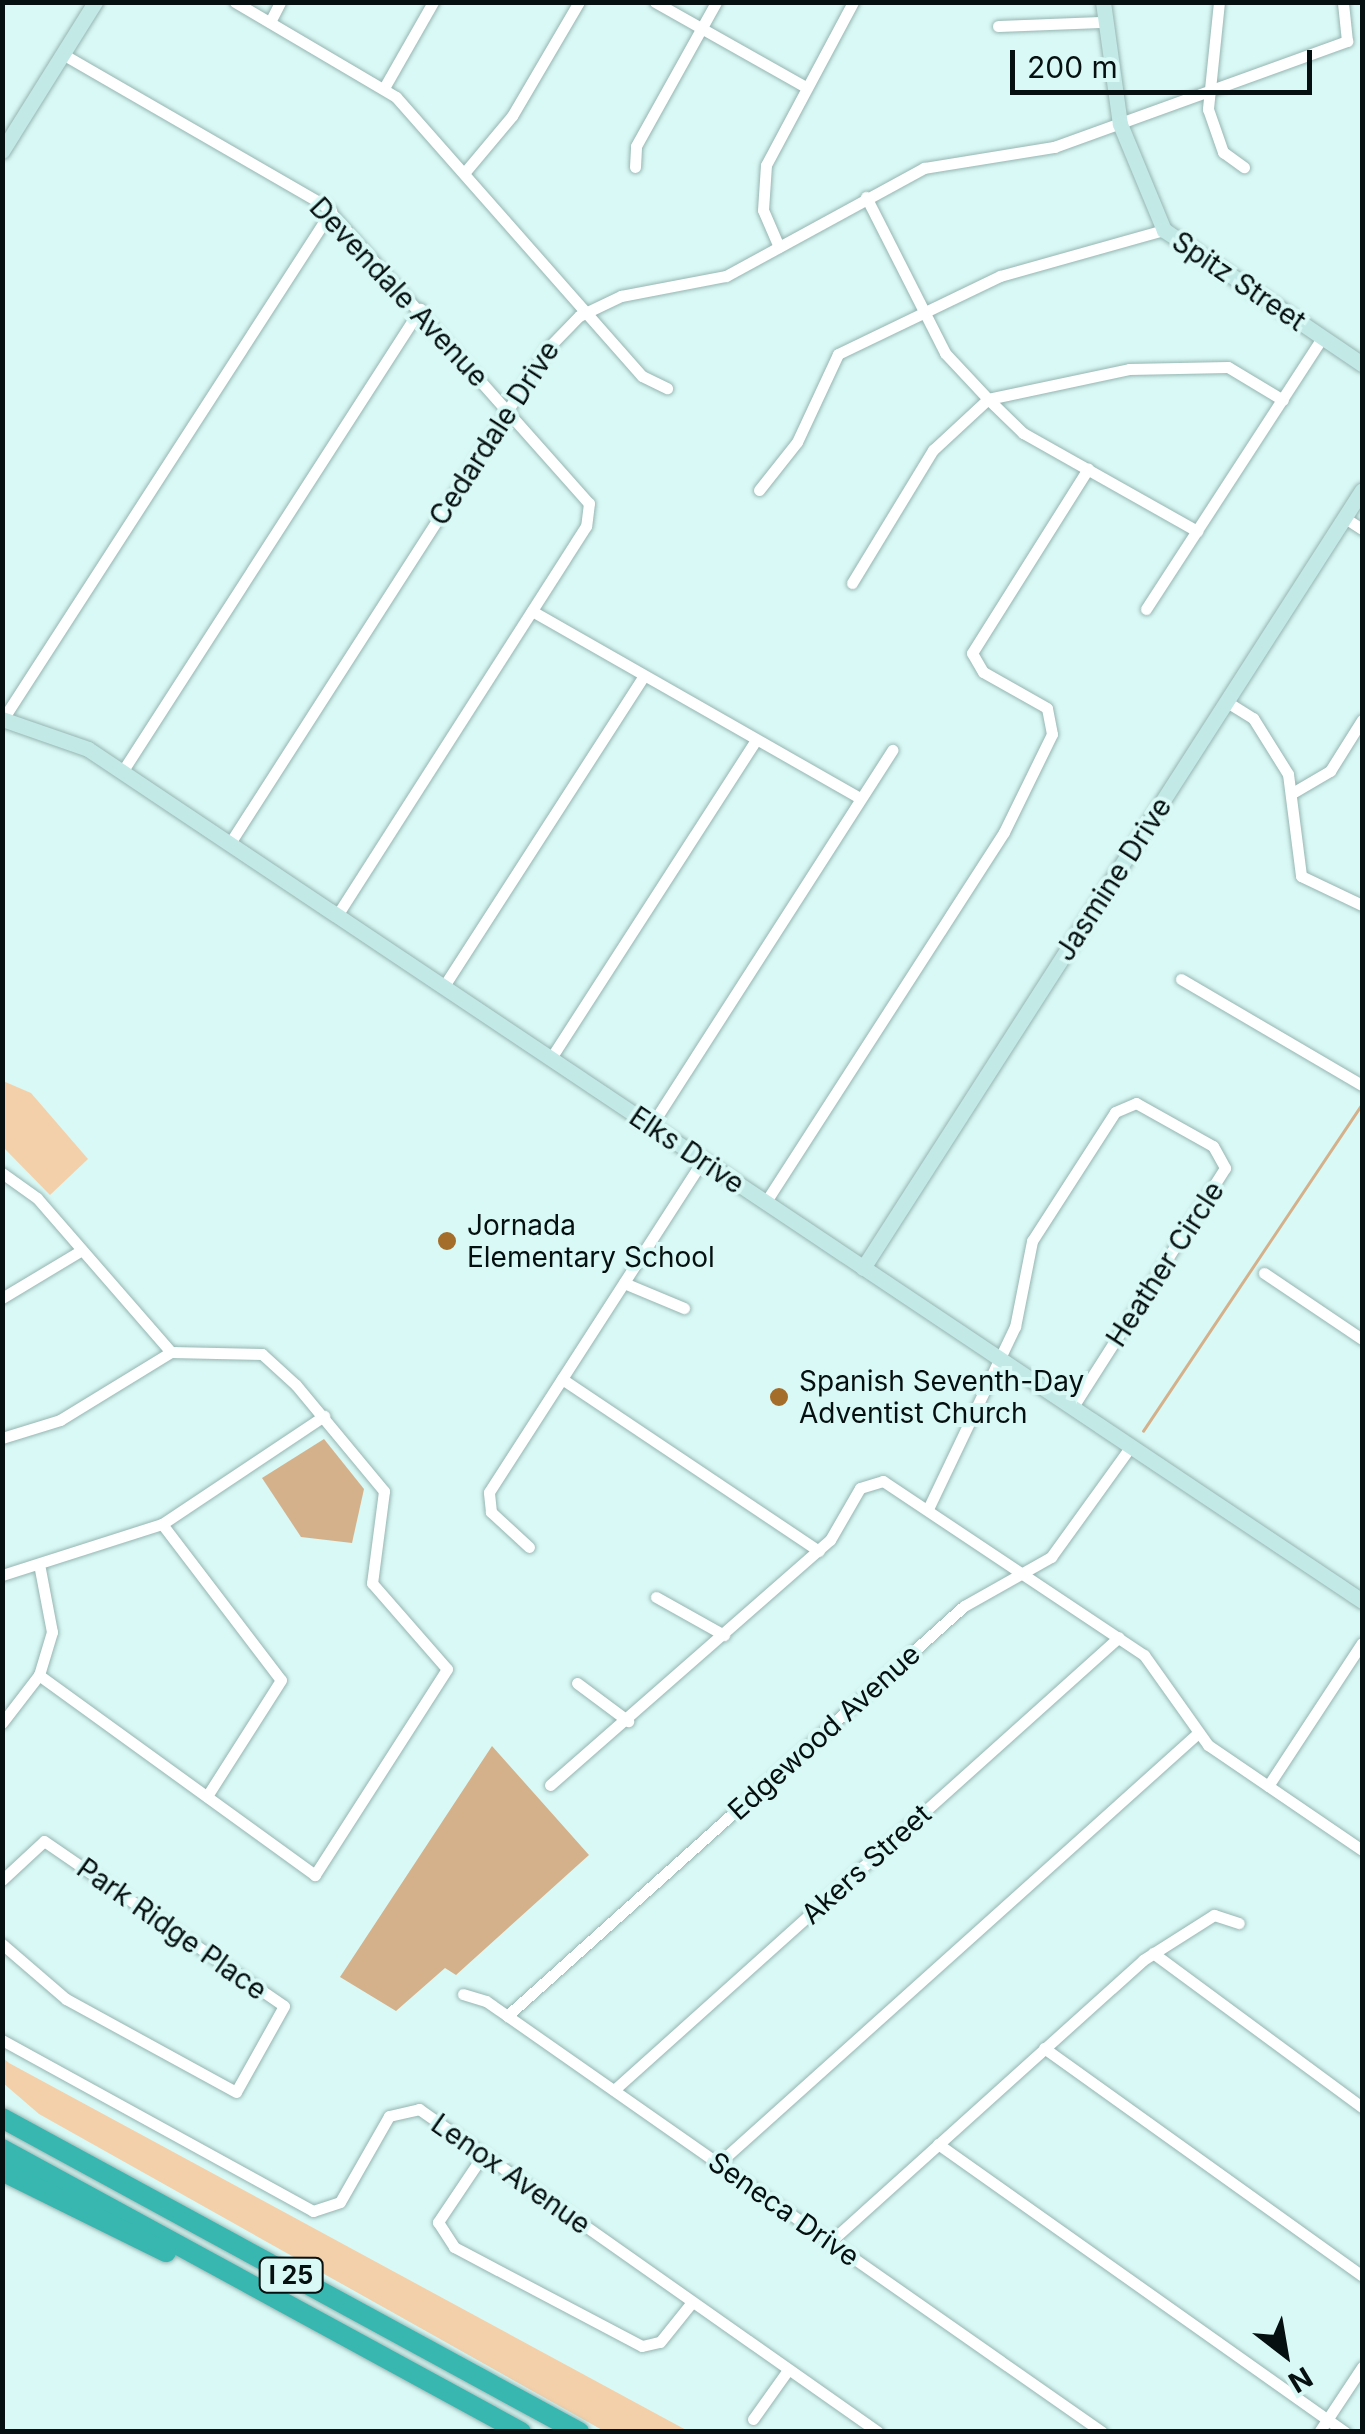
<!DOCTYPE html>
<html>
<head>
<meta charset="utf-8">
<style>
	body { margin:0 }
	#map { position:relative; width:1365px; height:2434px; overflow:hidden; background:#d9f9f6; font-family:Inter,sans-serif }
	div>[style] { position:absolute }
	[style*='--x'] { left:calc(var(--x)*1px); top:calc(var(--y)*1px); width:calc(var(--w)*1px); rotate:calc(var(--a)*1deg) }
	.green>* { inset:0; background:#f4d0aa }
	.water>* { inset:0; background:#d5b18b }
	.stream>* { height:2.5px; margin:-1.25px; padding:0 1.25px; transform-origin:1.25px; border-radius:1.25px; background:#d5b18b }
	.roads { filter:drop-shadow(0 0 2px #96b5b2) drop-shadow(0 0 2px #96b5b2) }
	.street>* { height:11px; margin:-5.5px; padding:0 5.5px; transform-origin:5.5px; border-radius:5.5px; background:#fff }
	.secondary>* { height:15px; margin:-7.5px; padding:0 7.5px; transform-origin:7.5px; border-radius:7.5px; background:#c3e9e7 }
	.highway>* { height:20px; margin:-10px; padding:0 10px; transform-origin:10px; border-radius:10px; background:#37b7b0 }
	.dots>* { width:28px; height:28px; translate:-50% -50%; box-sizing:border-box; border:5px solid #d9f9f6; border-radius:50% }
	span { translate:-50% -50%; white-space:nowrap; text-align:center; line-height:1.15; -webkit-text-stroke:8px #d9f9f6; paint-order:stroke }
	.shield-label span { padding:2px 8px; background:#d9f9f6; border:2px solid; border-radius:8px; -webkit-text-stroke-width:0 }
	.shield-label { font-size:25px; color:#061010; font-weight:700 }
	.street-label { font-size:28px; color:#061010 }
	.poi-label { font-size:28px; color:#061010 }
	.left { translate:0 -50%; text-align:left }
	.frame { position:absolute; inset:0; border:5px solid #061010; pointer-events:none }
	.north { position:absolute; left:1235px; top:2304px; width:100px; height:100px; -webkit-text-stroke:8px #d9f9f6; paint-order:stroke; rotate:149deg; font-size:28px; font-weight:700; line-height:40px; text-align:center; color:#061010 }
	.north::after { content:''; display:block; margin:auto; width:35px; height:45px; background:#061010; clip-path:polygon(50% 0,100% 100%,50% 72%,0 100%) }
	.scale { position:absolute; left:1010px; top:50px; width:302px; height:45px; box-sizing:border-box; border:5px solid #061010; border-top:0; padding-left:12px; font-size:30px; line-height:35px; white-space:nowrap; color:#061010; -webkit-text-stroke:8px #d9f9f6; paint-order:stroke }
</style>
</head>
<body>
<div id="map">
	<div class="green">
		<div style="clip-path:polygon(3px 1081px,31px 1093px,88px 1159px,50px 1195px,3px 1147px)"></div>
		<div style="clip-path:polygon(2px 2057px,9px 2063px,688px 2431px,604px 2431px,39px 2114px,3px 2083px)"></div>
	</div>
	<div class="water">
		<div style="clip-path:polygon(324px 1439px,364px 1489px,352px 1543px,301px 1537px,262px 1478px)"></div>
		<div style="clip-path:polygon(492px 1746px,589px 1855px,456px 1975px,445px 1968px,396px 2011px,340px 1977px)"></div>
	</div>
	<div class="stream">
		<div style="--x:1143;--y:1431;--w:394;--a:-56.2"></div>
	</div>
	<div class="roads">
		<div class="street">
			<div style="--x:235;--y:2;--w:187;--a:30.5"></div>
			<div style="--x:396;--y:97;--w:372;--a:48.6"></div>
			<div style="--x:642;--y:376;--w:28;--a:26"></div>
			<div style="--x:655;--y:2;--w:173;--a:29.4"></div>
			<div style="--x:1219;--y:2;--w:108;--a:95.9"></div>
			<div style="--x:1208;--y:109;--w:46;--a:70.8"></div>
			<div style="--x:1223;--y:152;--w:26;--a:36"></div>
			<div style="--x:270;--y:22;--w:22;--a:-63"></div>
			<div style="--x:998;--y:26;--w:103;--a:-2.2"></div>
			<div style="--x:66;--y:56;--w:298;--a:30"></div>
			<div style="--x:324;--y:205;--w:399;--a:48.4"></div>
			<div style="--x:589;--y:503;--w:23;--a:97"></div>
			<div style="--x:586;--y:526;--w:462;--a:122.6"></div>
			<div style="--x:384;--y:88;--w:99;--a:-60.3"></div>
			<div style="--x:635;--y:167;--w:21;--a:-87"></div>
			<div style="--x:636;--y:146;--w:165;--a:-60.9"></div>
			<div style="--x:465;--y:172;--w:73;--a:-50"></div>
			<div style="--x:512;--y:116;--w:132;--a:-59.6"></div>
			<div style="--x:866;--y:197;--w:175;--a:63.1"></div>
			<div style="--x:945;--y:353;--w:63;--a:46.9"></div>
			<div style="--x:988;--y:399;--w:49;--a:44.2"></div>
			<div style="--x:1023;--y:433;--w:200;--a:29.4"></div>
			<div style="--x:779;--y:247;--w:40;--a:-113.4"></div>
			<div style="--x:763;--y:210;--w:45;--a:-86.2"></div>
			<div style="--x:766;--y:165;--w:185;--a:-61.9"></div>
			<div style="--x:759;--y:490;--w:61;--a:-51.6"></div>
			<div style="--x:797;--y:442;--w:97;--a:-65"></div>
			<div style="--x:838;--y:354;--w:180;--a:-25.7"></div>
			<div style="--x:1000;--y:276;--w:170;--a:-15.7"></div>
			<div style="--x:1345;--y:518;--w:20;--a:33"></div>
			<div style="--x:852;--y:583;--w:156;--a:-58.7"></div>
			<div style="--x:933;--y:450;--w:75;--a:-42.8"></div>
			<div style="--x:988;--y:399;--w:144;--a:-12"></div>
			<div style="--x:1129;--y:369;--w:99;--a:-1.2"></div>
			<div style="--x:1228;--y:367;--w:64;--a:31"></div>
			<div style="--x:1146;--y:609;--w:323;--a:-57"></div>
			<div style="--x:532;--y:611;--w:378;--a:29.7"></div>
			<div style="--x:1227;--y:702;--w:31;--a:32"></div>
			<div style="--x:1253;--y:718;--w:66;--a:58"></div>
			<div style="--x:1288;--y:774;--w:103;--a:82.7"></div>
			<div style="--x:1301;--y:876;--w:68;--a:25.4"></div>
			<div style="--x:3;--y:719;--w:605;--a:-57.15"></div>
			<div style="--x:122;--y:772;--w:551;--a:-57.23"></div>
			<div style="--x:1294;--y:792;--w:42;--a:-30.3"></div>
			<div style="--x:1330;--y:771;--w:60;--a:-57.9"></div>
			<div style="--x:230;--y:843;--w:587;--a:-57.31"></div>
			<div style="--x:547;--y:349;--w:46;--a:-45.9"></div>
			<div style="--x:579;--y:316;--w:47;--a:-25.5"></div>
			<div style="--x:621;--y:296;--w:107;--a:-10.8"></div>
			<div style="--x:726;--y:276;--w:226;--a:-28.6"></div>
			<div style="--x:924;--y:168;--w:132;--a:-9.2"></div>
			<div style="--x:1054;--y:147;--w:312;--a:-19.9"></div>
			<div style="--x:1347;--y:41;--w:39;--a:-96"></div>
			<div style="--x:1181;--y:979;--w:210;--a:30.4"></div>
			<div style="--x:444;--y:986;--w:369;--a:-57.2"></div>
			<div style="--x:551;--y:1058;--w:378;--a:-57.2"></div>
			<div style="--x:651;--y:1126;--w:447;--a:-57.3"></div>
			<div style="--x:2;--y:1173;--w:43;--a:35.5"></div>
			<div style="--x:37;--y:1198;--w:204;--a:49"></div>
			<div style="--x:171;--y:1352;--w:91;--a:1.3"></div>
			<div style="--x:262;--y:1354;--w:46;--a:42.4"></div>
			<div style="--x:296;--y:1385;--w:138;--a:50.3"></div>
			<div style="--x:384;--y:1491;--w:93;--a:97.4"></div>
			<div style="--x:372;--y:1583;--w:114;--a:48.9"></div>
			<div style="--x:447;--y:1669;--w:245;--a:122.7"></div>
			<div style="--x:315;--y:1875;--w:341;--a:-144.1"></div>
			<div style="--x:765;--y:1203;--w:441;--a:-57.2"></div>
			<div style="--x:1004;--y:832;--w:109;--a:-63.9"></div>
			<div style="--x:1052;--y:734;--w:26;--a:-101"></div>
			<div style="--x:1047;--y:708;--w:73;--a:-150.6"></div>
			<div style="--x:983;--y:672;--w:22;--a:-120"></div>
			<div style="--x:972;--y:653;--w:218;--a:-57.8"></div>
			<div style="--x:1264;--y:1273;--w:118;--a:34"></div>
			<div style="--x:624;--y:1283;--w:65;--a:22.6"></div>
			<div style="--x:2;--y:1298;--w:93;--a:-31"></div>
			<div style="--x:562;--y:1379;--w:309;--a:33.8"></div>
			<div style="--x:2;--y:1438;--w:61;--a:-17.2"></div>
			<div style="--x:60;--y:1420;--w:130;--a:-31.5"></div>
			<div style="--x:928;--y:1509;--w:202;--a:-64.5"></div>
			<div style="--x:1015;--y:1327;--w:88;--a:-78.8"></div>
			<div style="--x:1032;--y:1241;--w:153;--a:-57.2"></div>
			<div style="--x:1115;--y:1112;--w:23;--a:-23"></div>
			<div style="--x:1136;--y:1103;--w:88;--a:29.2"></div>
			<div style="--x:1213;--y:1146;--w:25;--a:61"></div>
			<div style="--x:1225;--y:1168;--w:283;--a:122.5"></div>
			<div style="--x:162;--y:1524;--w:196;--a:52.7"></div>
			<div style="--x:281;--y:1680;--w:138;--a:122.5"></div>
			<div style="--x:529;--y:1547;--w:52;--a:-137.4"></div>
			<div style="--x:491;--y:1512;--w:20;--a:-96"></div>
			<div style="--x:489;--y:1492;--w:394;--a:-57.2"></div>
			<div style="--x:2;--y:1575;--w:168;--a:-17.7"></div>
			<div style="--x:162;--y:1524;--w:195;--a:-33.7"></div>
			<div style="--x:656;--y:1597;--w:78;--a:29.2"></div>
			<div style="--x:577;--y:1683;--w:64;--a:36.7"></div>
			<div style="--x:2;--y:1723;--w:61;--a:-52.4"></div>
			<div style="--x:39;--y:1675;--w:45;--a:-73.2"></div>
			<div style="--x:52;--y:1632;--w:64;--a:-100.8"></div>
			<div style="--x:550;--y:1785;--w:372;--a:-41.2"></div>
			<div style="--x:830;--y:1540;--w:60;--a:-60"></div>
			<div style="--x:860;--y:1488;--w:24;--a:-17"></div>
			<div style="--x:883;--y:1481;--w:314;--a:33.7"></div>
			<div style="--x:1144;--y:1655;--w:110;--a:54.6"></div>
			<div style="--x:1208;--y:1745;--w:186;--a:34.3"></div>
			<div style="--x:1268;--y:1786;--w:171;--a:-56.7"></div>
			<div style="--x:2;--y:1880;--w:57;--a:-42.9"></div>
			<div style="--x:44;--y:1841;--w:291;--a:34.5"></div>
			<div style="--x:284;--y:2006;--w:98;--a:119.2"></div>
			<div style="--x:236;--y:2092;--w:194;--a:-151.3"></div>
			<div style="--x:66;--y:1999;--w:84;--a:-139.3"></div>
			<div style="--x:1153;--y:1953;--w:260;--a:36.4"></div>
			<div style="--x:463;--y:1994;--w:24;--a:17"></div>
			<div style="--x:486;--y:2001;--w:752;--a:34.98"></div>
			<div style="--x:507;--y:2016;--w:614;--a:-41.9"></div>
			<div style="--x:964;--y:1606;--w:100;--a:-29.4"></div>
			<div style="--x:1051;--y:1557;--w:137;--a:-54.2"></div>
			<div style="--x:2;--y:2040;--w:355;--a:28.8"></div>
			<div style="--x:313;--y:2211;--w:28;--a:-18"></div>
			<div style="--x:340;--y:2202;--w:99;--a:-60.3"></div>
			<div style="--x:389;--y:2116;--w:31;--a:-13"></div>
			<div style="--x:419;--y:2109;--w:561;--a:35.13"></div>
			<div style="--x:1044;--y:2048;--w:391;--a:35.6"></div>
			<div style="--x:614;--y:2090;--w:678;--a:-41.89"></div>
			<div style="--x:938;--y:2144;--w:499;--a:35.3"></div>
			<div style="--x:483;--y:2155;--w:81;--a:123.9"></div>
			<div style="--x:438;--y:2222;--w:30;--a:57"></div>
			<div style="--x:454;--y:2247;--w:212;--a:27.8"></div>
			<div style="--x:642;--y:2346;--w:18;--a:-13"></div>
			<div style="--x:660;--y:2342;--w:51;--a:-51.3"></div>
			<div style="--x:719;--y:2163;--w:642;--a:-41.91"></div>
			<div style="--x:830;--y:2242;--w:421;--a:-42"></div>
			<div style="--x:1143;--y:1960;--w:84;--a:-32.4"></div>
			<div style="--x:1214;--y:1915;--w:26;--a:18"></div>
			<div style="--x:753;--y:2419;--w:60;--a:-54.5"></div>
			<div style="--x:1319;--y:2432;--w:78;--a:-56.5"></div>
		</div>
		<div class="secondary">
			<div style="--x:1103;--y:2;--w:123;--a:82.1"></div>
			<div style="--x:1120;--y:124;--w:115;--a:67.5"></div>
			<div style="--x:1164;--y:230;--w:239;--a:34.1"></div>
			<div style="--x:2;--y:151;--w:176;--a:-58"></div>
			<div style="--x:2;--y:719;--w:91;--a:19.2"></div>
			<div style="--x:88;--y:749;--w:1533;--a:33.77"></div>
			<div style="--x:863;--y:1268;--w:924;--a:-57.32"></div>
		</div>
		<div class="highway">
			<div style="--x:2;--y:2118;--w:657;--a:28.55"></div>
			<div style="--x:2;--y:2149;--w:591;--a:28.6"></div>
			<div style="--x:2;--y:2171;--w:183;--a:26.3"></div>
		</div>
	</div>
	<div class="dots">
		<div style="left:447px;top:1241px;background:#a46d29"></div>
		<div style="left:779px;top:1397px;background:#a46d29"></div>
	</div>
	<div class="shield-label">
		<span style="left:291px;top:2275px">I 25</span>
	</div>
	<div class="street-label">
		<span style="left:1239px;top:281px;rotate:34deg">Spitz Street</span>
		<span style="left:399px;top:292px;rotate:47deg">Devendale Avenue</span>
		<span style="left:494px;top:433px;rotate:-57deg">Cedardale Drive</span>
		<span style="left:1113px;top:879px;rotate:-57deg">Jasmine Drive</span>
		<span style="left:687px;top:1150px;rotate:34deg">Elks Drive</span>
		<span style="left:1165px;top:1264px;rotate:-57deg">Heather Circle</span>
		<span style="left:824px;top:1732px;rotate:-42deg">Edgewood Avenue</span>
		<span style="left:866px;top:1864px;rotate:-42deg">Akers Street</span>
		<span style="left:172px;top:1929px;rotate:35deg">Park Ridge Place</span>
		<span style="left:511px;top:2174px;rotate:35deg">Lenox Avenue</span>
		<span style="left:784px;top:2209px;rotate:35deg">Seneca Drive</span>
	</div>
	<div class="poi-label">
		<span class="left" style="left:467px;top:1241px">Jornada<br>Elementary School</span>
		<span class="left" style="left:799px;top:1397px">Spanish Seventh-Day<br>Adventist Church</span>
	</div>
	<div class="frame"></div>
	<div class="north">N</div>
	<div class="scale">200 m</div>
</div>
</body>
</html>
